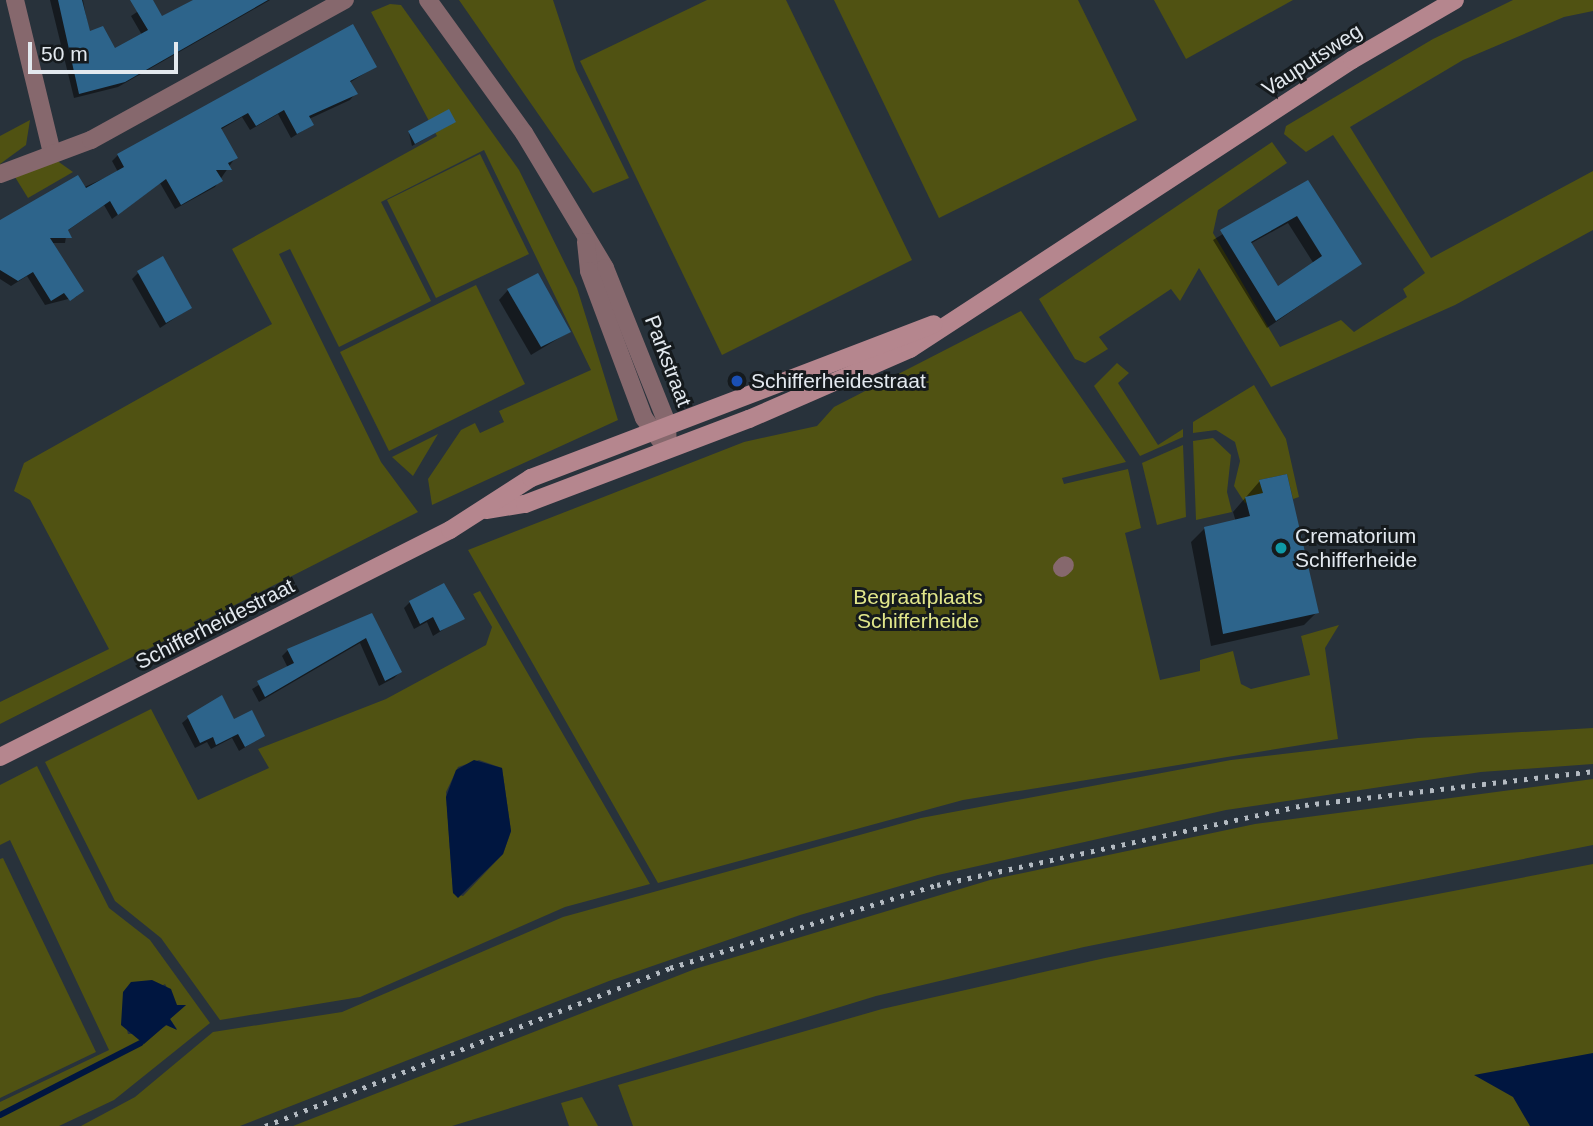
<!DOCTYPE html>
<html>
<head>
<meta charset="utf-8">
<style>
	body { margin:0 }
	#map { position:relative; width:1593px; height:1126px; overflow:hidden; background:#28323b; font-family:Arial,sans-serif }
	div>[style] { position:absolute }
	[style*='--x'] { left:calc(var(--x)*1px); top:calc(var(--y)*1px); width:calc(var(--w)*1px); rotate:calc(var(--a)*1deg) }
	.green>* { inset:0; background:#505212 }
	.water>* { inset:0; background:#001640 }
	.shadow>* { inset:0; background:#0007 }
	.stream>* { height:6px; margin:-3px; padding:0 3px; transform-origin:3px; border-radius:3px; background:#001640 }
	.building>* { inset:0; background:#2d648b }
	.street>* { height:18px; margin:-9px; padding:0 9px; transform-origin:9px; border-radius:9px; background:#86686d }
	.secondary>* { height:18px; margin:-9px; padding:0 9px; transform-origin:9px; border-radius:9px; background:#b5868e }
	.rail>* { height:5px; margin-top:-2.5px; transform-origin:0; background:repeating-linear-gradient(90deg,#b3bac1 0 3.5px,transparent 0 10.5px) }
	.dots>* { width:19px; height:19px; translate:-50% -50%; box-sizing:border-box; border:4px solid #151a1d; border-radius:50% }
	span { translate:-50% -50%; white-space:nowrap; text-align:center; line-height:1.15; -webkit-text-stroke:6px #151a1d; paint-order:stroke }
	.street-label { font-size:21px; color:#e3e9ef }
	.poi-label { font-size:21px; color:#e3e9ef }
	.left { translate:0 -50%; text-align:left }
	.park-label { font-size:21px; color:#e1e68a }
	.scale { position:absolute; left:28px; top:42px; width:150px; height:32px; box-sizing:border-box; border:4px solid #e3e9ef; border-top:0; padding-left:9px; font-size:21px; line-height:24px; white-space:nowrap; color:#e3e9ef; -webkit-text-stroke:5px #151a1d; paint-order:stroke }
</style>
</head>
<body>
<div id="map">
	<div class="green">
		<div style="clip-path:polygon(459px 0,553px 0,576px 70px,629px 178px,593px 193px)"></div>
		<div style="clip-path:polygon(707px 0,786px 0,912px 260px,722px 355px,580px 61px)"></div>
		<div style="clip-path:polygon(834px 0,1078px 0,1137px 120px,939px 218px)"></div>
		<div style="clip-path:polygon(1154px 0,1293px 0,1186px 59px)"></div>
		<div style="clip-path:polygon(1513px 0,1593px 0,1593px 11px,1564px 17px,1463px 60px,1350px 127px,1431px 258px,1593px 171px,1593px 230px,1455px 305px,1271px 387px,1199px 268px,1180px 301px,1171px 289px,1099px 337px,1108px 349px,1085px 363px,1075px 359px,1039px 299px,1272px 142px,1287px 163px,1218px 210px,1213px 233px,1280px 347px,1341px 320px,1354px 332px,1407px 297px,1403px 289px,1425px 273px,1333px 135px,1306px 152px,1284px 134px,1286px 126px,1433px 39px)"></div>
		<div style="clip-path:polygon(390px 4px,401px 5px,519px 170px,577px 288px,618px 420px,432px 505px,428px 479px,461px 430px,475px 423px,480px 433px,504px 422px,499px 411px,591px 370px,484px 150px,381px 202px,431px 301px,339px 347px,290px 249px,279px 254px,381px 462px,418px 512px,0 724px,0 702px,109px 649px,30px 500px,14px 491px,24px 463px,272px 324px,232px 249px,437px 136px,371px 12px)"></div>
		<div style="clip-path:polygon(30px 120px,26px 145px,0 164px,0 136px)"></div>
		<div style="clip-path:polygon(480px 154px,529px 254px,436px 298px,387px 200px)"></div>
		<div style="clip-path:polygon(56px 160px,73px 172px,28px 198px,15px 177px)"></div>
		<div style="clip-path:polygon(476px 285px,525px 384px,389px 451px,340px 352px)"></div>
		<div style="clip-path:polygon(1021px 311px,1126px 462px,1062px 478px,1064px 484px,1128px 469px,1141px 528px,1125px 533px,1160px 680px,1200px 671px,1200px 660px,1233px 651px,1241px 684px,1251px 689px,1310px 675px,1301px 636px,1339px 625px,1325px 648px,1338px 739px,963px 800px,658px 883px,468px 550px,744px 442px,817px 426px,834px 407px)"></div>
		<div style="clip-path:polygon(1117px 363px,1129px 373px,1118px 383px,1158px 445px,1183px 429px,1183px 437px,1140px 456px,1094px 386px)"></div>
		<div style="clip-path:polygon(1254px 385px,1286px 439px,1299px 497px,1293px 499px,1287px 474px,1259px 480px,1264px 493px,1245px 503px,1234px 486px,1240px 461px,1235px 442px,1216px 430px,1193px 433px,1193px 422px)"></div>
		<div style="clip-path:polygon(438px 434px,413px 476px,392px 457px)"></div>
		<div style="clip-path:polygon(1213px 438px,1231px 455px,1227px 492px,1232px 512px,1196px 520px,1193px 441px)"></div>
		<div style="clip-path:polygon(1183px 445px,1186px 517px,1157px 525px,1142px 463px)"></div>
		<div style="clip-path:polygon(evenodd,480px 591px,650px 884px,565px 907px,360px 997px,220px 1020px,161px 938px,115px 901px,45px 762px,151px 709px,198px 800px,269px 768px,258px 749px,386px 699px,486px 645px,492px 627px,473px 594px,480px 591px,479px 760px,502px 768px,511px 831px,503px 854px,463px 896px,453px 893px,446px 792px,458px 767px,479px 760px)"></div>
		<div style="clip-path:polygon(1593px 728px,1593px 764px,1481px 772px,1226px 810px,938px 875px,800px 915px,609px 981px,240px 1126px,81px 1126px,135px 1097px,213px 1032px,342px 1012px,563px 917px,921px 818px,1231px 760px,1418px 738px)"></div>
		<div style="clip-path:polygon(evenodd,37px 766px,109px 908px,150px 940px,210px 1023px,114px 1100px,59px 1126px,0 1126px,0 1102px,109px 1050px,10px 840px,0 845px,0 785px,37px 766px,165px 984px,176px 1005px,186px 1005px,170px 1019px,177px 1029px,167px 1025px,154px 1033px,128px 1034px,122px 1010px,165px 984px)"></div>
		<div style="clip-path:polygon(1593px 779px,1593px 845px,1084px 947px,876px 996px,452px 1126px,293px 1126px,695px 969px,990px 880px,1255px 824px)"></div>
		<div style="clip-path:polygon(3px 858px,96px 1052px,0 1098px,0 859px)"></div>
		<div style="clip-path:polygon(1593px 864px,1593px 1126px,633px 1126px,618px 1085px,882px 1009px,1105px 958px)"></div>
		<div style="clip-path:polygon(582px 1097px,598px 1126px,569px 1126px,561px 1103px)"></div>
	</div>
	<div class="water">
		<div style="clip-path:polygon(474px 760px,502px 768px,511px 831px,503px 854px,458px 898px,453px 893px,446px 797px,456px 770px)"></div>
		<div style="clip-path:polygon(152px 980px,171px 989px,177px 1005px,186px 1005px,170px 1019px,177px 1030px,166px 1025px,144px 1044px,121px 1025px,123px 992px,131px 982px)"></div>
		<div style="clip-path:polygon(1593px 1053px,1593px 1126px,1530px 1126px,1513px 1097px,1474px 1075px)"></div>
	</div>
	<div class="shadow">
		<div style="clip-path:polygon(50px 0,83px 0,89px 33px,115px 50px,142px 35px,131px 16px,152px 2px,162px 19px,199px 0,270px 0,118px 87px,74px 98px)"></div>
		<div style="clip-path:polygon(352px 26px,375px 67px,349px 83px,355px 94px,350px 100px,309px 119px,312px 125px,291px 138px,278px 114px,250px 130px,242px 117px,220px 130px,235px 158px,215px 187px,175px 209px,160px 183px,112px 219px,104px 205px,67px 231px,65px 243px,52px 243px,82px 291px,76px 297px,45px 305px,27px 276px,11px 286px,0 279px,0 225px,118px 172px,112px 161px,118px 155px)"></div>
		<div style="clip-path:polygon(448px 111px,451px 124px,412px 146px,409px 133px)"></div>
		<div style="clip-path:polygon(evenodd,1307px 183px,1360px 264px,1267px 328px,1213px 240px,1307px 183px,1288px 223px,1314px 264px,1277px 289px,1250px 244px,1288px 223px)"></div>
		<div style="clip-path:polygon(138px 273px,190px 308px,160px 328px,132px 279px)"></div>
		<div style="clip-path:polygon(508px 290px,569px 332px,531px 355px,499px 300px)"></div>
		<div style="clip-path:polygon(1286px 476px,1317px 612px,1304px 625px,1211px 646px,1191px 542px,1204px 529px,1236px 522px,1233px 512px,1259px 482px)"></div>
		<div style="clip-path:polygon(410px 602px,462px 618px,433px 636px,427px 622px,414px 629px,404px 608px)"></div>
		<div style="clip-path:polygon(371px 615px,400px 672px,394px 678px,379px 686px,360px 643px,259px 702px,252px 689px,288px 668px,282px 656px,288px 650px)"></div>
		<div style="clip-path:polygon(188px 718px,233px 721px,263px 736px,239px 751px,232px 738px,211px 749px,207px 742px,195px 748px,182px 723px)"></div>
	</div>
	<div class="stream">
		<div style="--x:0;--y:1115;--w:158;--a:-27.1"></div>
	</div>
	<div class="building">
		<div style="clip-path:polygon(58px 0,82px 0,90px 31px,103px 26px,115px 48px,148px 30px,130px 0,153px 0,162px 16px,193px 0,268px 0,125px 82px,79px 94px)"></div>
		<div style="clip-path:polygon(353px 24px,377px 67px,350px 81px,358px 94px,309px 116px,314px 125px,297px 134px,284px 110px,256px 126px,248px 113px,221px 128px,238px 158px,228px 163px,232px 170px,216px 170px,223px 181px,181px 205px,166px 179px,118px 215px,110px 201px,68px 230px,72px 238px,50px 238px,84px 291px,70px 301px,64px 293px,51px 301px,33px 272px,18px 281px,0 270px,0 220px,78px 175px,86px 188px,124px 167px,117px 154px)"></div>
		<div style="clip-path:polygon(449px 109px,456px 122px,415px 144px,408px 131px)"></div>
		<div style="clip-path:polygon(evenodd,1308px 180px,1362px 264px,1276px 321px,1220px 230px,1308px 180px,1297px 216px,1322px 256px,1278px 286px,1251px 242px,1297px 216px)"></div>
		<div style="clip-path:polygon(163px 256px,192px 308px,166px 323px,137px 271px)"></div>
		<div style="clip-path:polygon(538px 273px,571px 332px,541px 347px,507px 289px)"></div>
		<div style="clip-path:polygon(1287px 474px,1319px 613px,1223px 634px,1204px 527px,1250px 516px,1245px 497px,1263px 493px,1259px 480px)"></div>
		<div style="clip-path:polygon(444px 583px,465px 619px,440px 631px,433px 617px,420px 624px,409px 601px)"></div>
		<div style="clip-path:polygon(372px 613px,402px 672px,385px 681px,366px 638px,265px 697px,257px 681px,294px 663px,287px 649px)"></div>
		<div style="clip-path:polygon(222px 695px,234px 719px,252px 710px,265px 736px,245px 747px,238px 734px,216px 745px,213px 737px,200px 743px,187px 716px)"></div>
	</div>
	<div class="street">
		<div style="--x:15;--y:0;--w:157;--a:76.4"></div>
		<div style="--x:428;--y:0;--w:164;--a:54.2"></div>
		<div style="--x:524;--y:133;--w:157;--a:59"></div>
		<div style="--x:605;--y:268;--w:167;--a:68.2"></div>
		<div style="--x:667;--y:423;--w:26;--a:88"></div>
		<div style="--x:0;--y:174;--w:97;--a:-20.5"></div>
		<div style="--x:91;--y:140;--w:290;--a:-28.9"></div>
		<div style="--x:586;--y:242;--w:29;--a:84"></div>
		<div style="--x:589;--y:271;--w:157;--a:69.5"></div>
		<div style="--x:644;--y:418;--w:31;--a:54"></div>
		<div style="--x:1062;--y:568;--w:4;--a:-45"></div>
	</div>
	<div class="secondary">
		<div style="--x:486;--y:510;--w:39;--a:-9"></div>
		<div style="--x:525;--y:504;--w:240;--a:-20.8"></div>
		<div style="--x:749;--y:419;--w:176;--a:-23.5"></div>
		<div style="--x:910;--y:349;--w:528;--a:-33.18"></div>
		<div style="--x:1352;--y:60;--w:119;--a:-30.2"></div>
		<div style="--x:0;--y:757;--w:504;--a:-26.77"></div>
		<div style="--x:450;--y:530;--w:96;--a:-32.7"></div>
		<div style="--x:531;--y:478;--w:431;--a:-20.9"></div>
	</div>
	<div class="rail">
		<div style="--x:265;--y:1126;--w:435;--a:-21.3"></div>
		<div style="--x:670;--y:968;--w:280;--a:-17.3"></div>
		<div style="--x:937;--y:885;--w:377;--a:-12.3"></div>
		<div style="--x:1305;--y:805;--w:290;--a:-6.7"></div>
	</div>
	<div class="dots">
		<div style="left:737px;top:381px;background:#1a4fb4"></div>
		<div style="left:1281px;top:548px;background:#0f9aa8"></div>
	</div>
	<div class="street-label">
		<span style="left:1312px;top:60px;rotate:-33deg">Vauputsweg</span>
		<span style="left:668px;top:361px;rotate:69deg">Parkstraat</span>
		<span style="left:215px;top:624px;rotate:-27deg">Schifferheidestraat</span>
	</div>
	<div class="poi-label">
		<span class="left" style="left:751px;top:381px">Schifferheidestraat</span>
		<span class="left" style="left:1295px;top:548px">Crematorium<br>Schifferheide</span>
	</div>
	<div class="park-label">
		<span style="left:918px;top:609px">Begraafplaats<br>Schifferheide</span>
	</div>
	<div class="scale">50 m</div>
</div>
</body>
</html>
